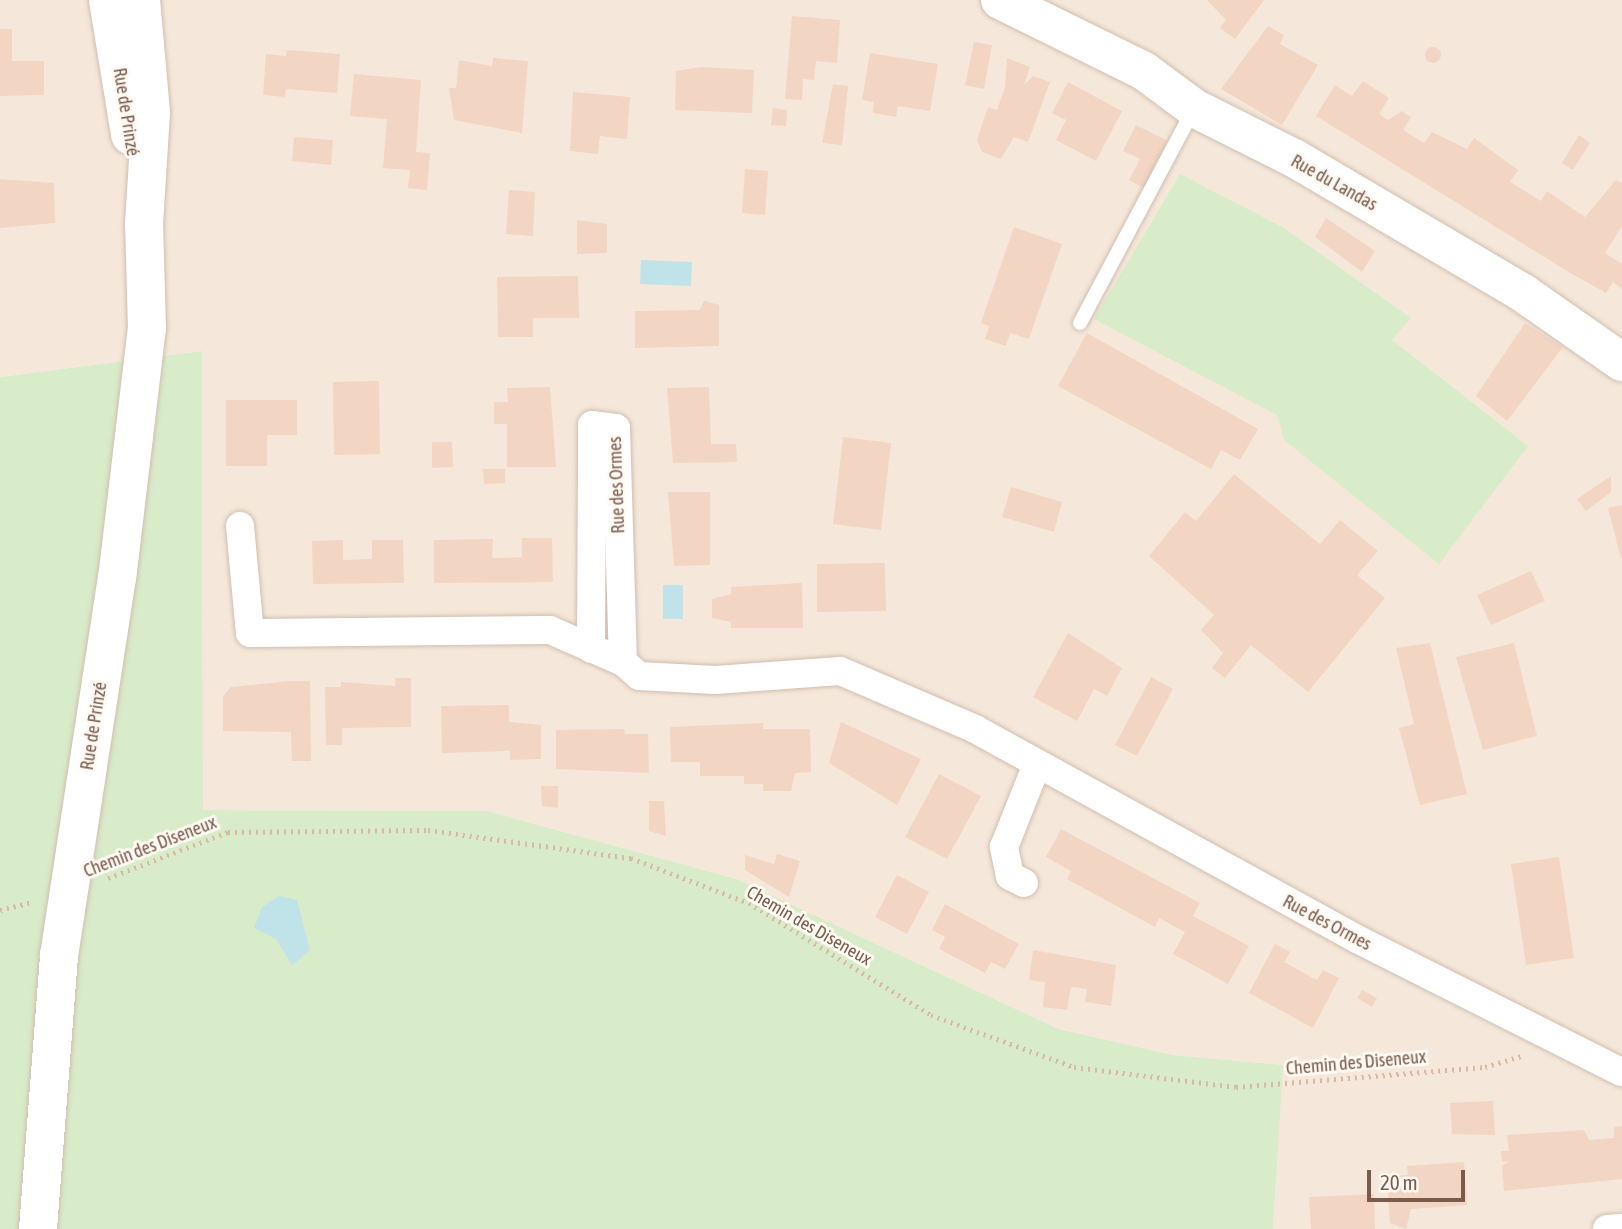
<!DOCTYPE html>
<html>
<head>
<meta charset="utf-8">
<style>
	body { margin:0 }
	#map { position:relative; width:1622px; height:1229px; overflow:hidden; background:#fdf6ec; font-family:"Asap Condensed",sans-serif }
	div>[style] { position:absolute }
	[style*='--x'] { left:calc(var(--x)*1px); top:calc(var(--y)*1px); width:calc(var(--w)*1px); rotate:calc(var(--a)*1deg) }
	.residential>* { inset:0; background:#f5e8da }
	.green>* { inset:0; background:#d8ecc9 }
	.water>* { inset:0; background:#bfe3e8 }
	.building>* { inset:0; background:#f3d5c3 }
	.round { border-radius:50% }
	.path>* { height:4.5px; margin-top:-2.25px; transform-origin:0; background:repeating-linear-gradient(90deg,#d9b8a5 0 2px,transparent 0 7px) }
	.roads { filter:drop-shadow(0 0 2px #d1beb0) drop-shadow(0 0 2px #d1beb0) }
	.lane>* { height:14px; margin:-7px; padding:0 7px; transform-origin:7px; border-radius:7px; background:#fff }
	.street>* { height:28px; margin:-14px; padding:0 14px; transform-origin:14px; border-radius:14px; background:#fff }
	.secondary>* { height:38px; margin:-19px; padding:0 19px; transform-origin:19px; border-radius:19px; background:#fff }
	span { translate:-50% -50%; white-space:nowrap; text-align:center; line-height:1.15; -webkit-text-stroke:6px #fffaf3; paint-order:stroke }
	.street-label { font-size:18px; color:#7a5c4d }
	.scale { position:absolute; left:1367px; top:1170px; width:98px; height:32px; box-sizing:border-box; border:4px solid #7a5c4d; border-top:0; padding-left:9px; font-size:21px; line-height:24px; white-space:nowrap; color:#7a5c4d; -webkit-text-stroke:5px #fffaf3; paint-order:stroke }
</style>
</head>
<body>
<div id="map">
	<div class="residential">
		<div style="clip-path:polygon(0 0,1622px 0,1622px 1229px,1273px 1229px,1282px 1065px,1173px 1055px,1059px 1029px,737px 879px,487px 811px,203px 810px,202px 351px,0 377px)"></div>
	</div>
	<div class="green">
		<div style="clip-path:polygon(1180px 174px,1284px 228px,1411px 318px,1392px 340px,1528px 446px,1439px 564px,1284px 440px,1277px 415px,1094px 319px)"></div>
		<div style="clip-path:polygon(202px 351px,203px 810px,487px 811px,737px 879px,1059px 1029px,1173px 1055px,1283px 1065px,1273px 1229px,0 1229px,0 377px)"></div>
	</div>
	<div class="water">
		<div style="clip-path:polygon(641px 260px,692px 262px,691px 286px,640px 284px)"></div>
		<div style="clip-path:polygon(663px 585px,683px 585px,683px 619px,663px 619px)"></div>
		<div style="clip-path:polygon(279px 896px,297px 900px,310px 950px,292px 965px,276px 939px,254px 928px,262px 907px)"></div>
	</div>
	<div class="building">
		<div style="clip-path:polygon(1207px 0,1264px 0,1235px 39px,1220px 28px,1226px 20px)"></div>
		<div style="clip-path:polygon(792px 16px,840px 20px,837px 63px,816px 61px,814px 80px,803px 79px,802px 100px,785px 99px)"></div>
		<div style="clip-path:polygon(1268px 26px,1284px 35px,1280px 44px,1318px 65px,1282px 125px,1221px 89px)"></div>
		<div style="clip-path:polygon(0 29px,12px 29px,12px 61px,44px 61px,44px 95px,0 96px)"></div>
		<div style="clip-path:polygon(974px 42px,992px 45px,984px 89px,965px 85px)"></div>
		<div class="round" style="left:1425px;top:47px;width:16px;height:16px"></div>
		<div style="clip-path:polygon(287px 50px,340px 54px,337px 93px,286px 89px,285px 97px,263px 95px,266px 54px,286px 56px)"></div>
		<div style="clip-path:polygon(870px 53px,938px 64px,930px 111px,898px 106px,896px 117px,873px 113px,874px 102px,862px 100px)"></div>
		<div style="clip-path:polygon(493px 58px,528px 61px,522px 133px,454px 120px,449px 88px,456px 88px,459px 60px,492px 66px)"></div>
		<div style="clip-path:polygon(1007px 58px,1030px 67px,1024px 85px,1033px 76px,1050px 82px,1028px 142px,1014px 137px,1001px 159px,982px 152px,977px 140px,988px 107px,997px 110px,1005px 87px)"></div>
		<div style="clip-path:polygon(701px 67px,754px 70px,752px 113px,675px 110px,676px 71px)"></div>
		<div style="clip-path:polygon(354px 74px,421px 80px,416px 152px,430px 153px,427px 190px,408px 188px,410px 170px,383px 168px,387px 119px,350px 116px)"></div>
		<div style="clip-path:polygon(1363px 81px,1389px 98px,1379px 114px,1388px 120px,1402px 111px,1411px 117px,1403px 130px,1424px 143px,1432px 132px,1467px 149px,1474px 138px,1518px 170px,1510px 182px,1541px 201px,1547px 191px,1585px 217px,1616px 180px,1622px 183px,1622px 226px,1605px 253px,1622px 264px,1622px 289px,1613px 282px,1606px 293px,1572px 274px,1316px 116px,1335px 85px,1352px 96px)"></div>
		<div style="clip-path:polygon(1068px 82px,1122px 111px,1096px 161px,1056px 140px,1066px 120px,1052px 113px)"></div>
		<div style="clip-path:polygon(833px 84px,848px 86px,842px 145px,822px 143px)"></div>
		<div style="clip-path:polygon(573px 92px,630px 97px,627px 139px,600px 136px,598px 154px,570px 151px)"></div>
		<div style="clip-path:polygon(773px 108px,787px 110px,786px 126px,771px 125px)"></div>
		<div style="clip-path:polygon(1136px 125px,1168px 141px,1144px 188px,1129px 180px,1140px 159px,1123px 151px)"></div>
		<div style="clip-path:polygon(1579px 135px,1590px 143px,1573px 170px,1562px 163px)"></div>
		<div style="clip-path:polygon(294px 137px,333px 140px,331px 165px,292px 161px)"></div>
		<div style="clip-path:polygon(745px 169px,768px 171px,765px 215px,742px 213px)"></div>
		<div style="clip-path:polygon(0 179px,54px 183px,55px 223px,0 228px)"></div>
		<div style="clip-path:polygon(509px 190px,535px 192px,533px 236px,506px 234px)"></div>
		<div style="clip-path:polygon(1326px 218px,1375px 251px,1362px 272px,1315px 237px)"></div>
		<div style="clip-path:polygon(577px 220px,607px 224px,607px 253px,577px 254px)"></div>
		<div style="clip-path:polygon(1014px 227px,1062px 244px,1029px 339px,1010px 333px,1006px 346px,985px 339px,989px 326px,981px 323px)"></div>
		<div style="clip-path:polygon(578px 276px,579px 318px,533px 318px,533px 337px,498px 337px,497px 277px)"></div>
		<div style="clip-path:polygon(704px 301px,719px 305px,719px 346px,635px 348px,635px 311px,700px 310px)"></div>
		<div style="clip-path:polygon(1525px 323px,1563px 347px,1507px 421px,1476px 396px)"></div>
		<div style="clip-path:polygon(1087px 333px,1258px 429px,1240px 460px,1221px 450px,1211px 469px,1058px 386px)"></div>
		<div style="clip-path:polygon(379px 381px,380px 454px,334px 455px,333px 382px)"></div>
		<div style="clip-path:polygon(550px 387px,556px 467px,507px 467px,507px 424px,494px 424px,494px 402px,508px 402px,507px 388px)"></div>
		<div style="clip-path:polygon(709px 387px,711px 444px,736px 444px,737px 462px,673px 463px,667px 388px)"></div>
		<div style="clip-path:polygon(226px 400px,297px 400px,297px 435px,267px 435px,267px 466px,226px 466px)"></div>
		<div style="clip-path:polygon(843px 437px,891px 443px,881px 530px,833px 524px)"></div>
		<div style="clip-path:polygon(432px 442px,452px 442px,453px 467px,432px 468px)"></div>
		<div style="clip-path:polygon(483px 469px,505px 469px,505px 483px,484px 484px)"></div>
		<div style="clip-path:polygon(1234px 474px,1320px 544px,1340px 520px,1378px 551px,1357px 575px,1385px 598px,1308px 692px,1251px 645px,1225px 678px,1212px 668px,1223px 653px,1201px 630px,1214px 615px,1149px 556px,1185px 512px,1196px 521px)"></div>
		<div style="clip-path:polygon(1611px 476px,1611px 492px,1586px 511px,1577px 499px)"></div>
		<div style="clip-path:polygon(1011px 487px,1062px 502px,1054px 532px,1002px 517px)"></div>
		<div style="clip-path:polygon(668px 492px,710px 492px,710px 565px,674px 566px)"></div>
		<div style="clip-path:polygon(1622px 505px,1622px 558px,1621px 558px,1608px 508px)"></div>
		<div style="clip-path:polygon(522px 538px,552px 538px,553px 582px,434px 583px,434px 540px,493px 539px,492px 558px,504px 558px,522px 557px)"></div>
		<div style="clip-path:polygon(343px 540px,343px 560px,372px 559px,372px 540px,403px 540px,404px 583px,313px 584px,312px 541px)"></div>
		<div style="clip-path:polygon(885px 563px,886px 611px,817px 612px,817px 564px)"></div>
		<div style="clip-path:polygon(1531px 571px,1545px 601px,1491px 625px,1477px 595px)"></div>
		<div style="clip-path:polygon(802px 583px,803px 628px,731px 628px,731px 622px,712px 618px,712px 599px,731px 594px,731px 587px)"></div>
		<div style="clip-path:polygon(1068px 633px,1122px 668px,1107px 696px,1094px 689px,1077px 721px,1033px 697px)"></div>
		<div style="clip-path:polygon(1430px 643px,1467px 794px,1420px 805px,1399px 728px,1414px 724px,1396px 648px)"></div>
		<div style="clip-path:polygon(1514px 643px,1537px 736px,1483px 750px,1456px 657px)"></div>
		<div style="clip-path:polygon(1151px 677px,1173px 689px,1137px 756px,1115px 745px)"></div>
		<div style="clip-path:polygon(395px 678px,411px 678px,411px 727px,342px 728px,342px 745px,326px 745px,325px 687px,341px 687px,341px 682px,395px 686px)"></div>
		<div style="clip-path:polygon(291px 681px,310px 681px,311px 761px,292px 761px,291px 732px,223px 731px,223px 696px,231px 687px)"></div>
		<div style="clip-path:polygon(509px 705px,509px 722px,541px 725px,541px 759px,510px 760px,510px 751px,442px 753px,441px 706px)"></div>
		<div style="clip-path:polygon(841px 722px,921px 759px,897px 805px,829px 763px)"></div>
		<div style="clip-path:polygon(763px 723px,763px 729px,810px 729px,811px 772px,795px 773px,791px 791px,763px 791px,763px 784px,744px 784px,744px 776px,700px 776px,700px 762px,671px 762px,670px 727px)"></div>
		<div style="clip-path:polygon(624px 729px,625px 734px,648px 734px,649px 773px,556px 769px,556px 730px)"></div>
		<div style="clip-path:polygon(939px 774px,981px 796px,947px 859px,905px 837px)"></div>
		<div style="clip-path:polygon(541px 786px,558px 786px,558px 808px,542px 806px)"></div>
		<div style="clip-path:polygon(649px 801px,664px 801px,666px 836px,649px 831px)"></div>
		<div style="clip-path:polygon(1061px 829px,1200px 903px,1193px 916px,1249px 946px,1228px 984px,1173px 954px,1185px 932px,1159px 918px,1155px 927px,1067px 879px,1071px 871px,1046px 857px)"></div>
		<div style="clip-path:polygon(777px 854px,800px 861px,789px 897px,745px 870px,745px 855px,774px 864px)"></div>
		<div style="clip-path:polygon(1559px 857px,1574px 958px,1526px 965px,1511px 864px)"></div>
		<div style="clip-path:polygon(897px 875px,929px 892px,907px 934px,875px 917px)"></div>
		<div style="clip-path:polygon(945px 904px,1019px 944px,1005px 969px,991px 962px,985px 973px,939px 949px,945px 937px,932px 930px)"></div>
		<div style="clip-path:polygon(1275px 944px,1290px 952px,1284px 962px,1317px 980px,1323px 970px,1339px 978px,1313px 1028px,1249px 993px)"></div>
		<div style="clip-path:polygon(1033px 950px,1116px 965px,1111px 1006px,1085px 1002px,1087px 989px,1071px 987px,1067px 1010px,1043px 1007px,1045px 982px,1029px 980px)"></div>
		<div style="clip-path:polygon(1362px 990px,1377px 998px,1372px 1007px,1357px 998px)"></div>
		<div style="clip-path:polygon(1493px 1101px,1495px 1135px,1452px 1134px,1450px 1103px)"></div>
		<div style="clip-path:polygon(1622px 1126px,1622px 1179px,1504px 1191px,1502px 1166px,1509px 1161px,1502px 1162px,1501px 1151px,1509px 1151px,1507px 1135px,1584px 1130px,1589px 1140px,1614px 1138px,1614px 1127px)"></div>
		<div style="clip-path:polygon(1464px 1162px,1467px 1205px,1411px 1209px,1406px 1229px,1390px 1223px,1387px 1177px,1408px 1175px,1407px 1166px)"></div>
		<div style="clip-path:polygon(1374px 1194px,1375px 1229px,1311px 1229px,1309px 1197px)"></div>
	</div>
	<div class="path">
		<div style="--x:108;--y:878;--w:129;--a:-21"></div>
		<div style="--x:228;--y:832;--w:200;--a:-0.6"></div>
		<div style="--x:428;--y:830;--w:205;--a:7.9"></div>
		<div style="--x:631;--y:858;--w:126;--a:20.9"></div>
		<div style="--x:749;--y:903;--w:214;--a:31.6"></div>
		<div style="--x:931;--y:1015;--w:152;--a:20"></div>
		<div style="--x:1074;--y:1067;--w:163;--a:7"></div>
		<div style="--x:1236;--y:1087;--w:250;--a:-4.6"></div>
		<div style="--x:1485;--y:1067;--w:37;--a:-17"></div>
		<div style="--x:0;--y:910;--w:34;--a:-14"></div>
	</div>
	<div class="roads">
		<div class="lane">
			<div style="--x:1080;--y:323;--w:242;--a:-62"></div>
		</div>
		<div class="street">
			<div style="--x:240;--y:526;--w:107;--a:84.7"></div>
			<div style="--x:250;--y:633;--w:300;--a:-0.6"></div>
			<div style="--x:550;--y:630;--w:80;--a:23.7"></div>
			<div style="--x:623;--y:662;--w:21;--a:41"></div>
			<div style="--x:639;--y:676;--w:76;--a:3"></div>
			<div style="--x:715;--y:680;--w:125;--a:-4.1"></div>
			<div style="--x:840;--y:671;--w:147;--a:23.2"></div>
			<div style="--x:975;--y:729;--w:438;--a:28.8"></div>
			<div style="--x:1359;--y:940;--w:294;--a:26.7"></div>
			<div style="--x:591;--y:649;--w:224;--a:-89.7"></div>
			<div style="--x:592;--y:425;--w:24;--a:7"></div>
			<div style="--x:616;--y:428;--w:234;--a:88.3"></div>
			<div style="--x:1024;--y:883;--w:16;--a:-153"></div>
			<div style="--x:1010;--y:876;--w:30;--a:-102"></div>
			<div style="--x:1004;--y:847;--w:89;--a:-68.3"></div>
			<div style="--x:1607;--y:1229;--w:15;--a:-4"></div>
		</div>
		<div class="secondary">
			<div style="--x:108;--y:0;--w:137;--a:80.7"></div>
			<div style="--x:1000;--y:0;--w:161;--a:26.2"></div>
			<div style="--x:1144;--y:71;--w:62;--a:36.5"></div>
			<div style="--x:1194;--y:108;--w:112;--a:26.6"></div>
			<div style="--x:1294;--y:158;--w:266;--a:30.5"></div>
			<div style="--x:1523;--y:293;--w:121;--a:34.9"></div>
			<div style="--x:38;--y:1229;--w:274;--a:-85.6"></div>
			<div style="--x:59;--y:956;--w:381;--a:-81.3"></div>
			<div style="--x:117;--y:579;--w:252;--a:-83.2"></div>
			<div style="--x:147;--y:329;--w:105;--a:-91.6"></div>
			<div style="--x:144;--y:224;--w:112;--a:-86.4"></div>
			<div style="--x:151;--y:112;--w:112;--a:-95.1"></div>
		</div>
	</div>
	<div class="street-label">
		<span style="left:126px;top:112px;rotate:81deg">Rue de Prinzé</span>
		<span style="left:1334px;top:183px;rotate:29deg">Rue du Landas</span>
		<span style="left:617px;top:485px;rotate:-92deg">Rue des Ormes</span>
		<span style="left:94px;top:726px;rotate:-81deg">Rue de Prinzé</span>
		<span style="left:150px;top:847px;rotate:-21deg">Chemin des Diseneux</span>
		<span style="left:1327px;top:923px;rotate:28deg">Rue des Ormes</span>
		<span style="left:809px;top:926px;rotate:30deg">Chemin des Diseneux</span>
		<span style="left:1356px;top:1063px;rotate:-5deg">Chemin des Diseneux</span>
	</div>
	<div class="scale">20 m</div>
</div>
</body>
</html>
